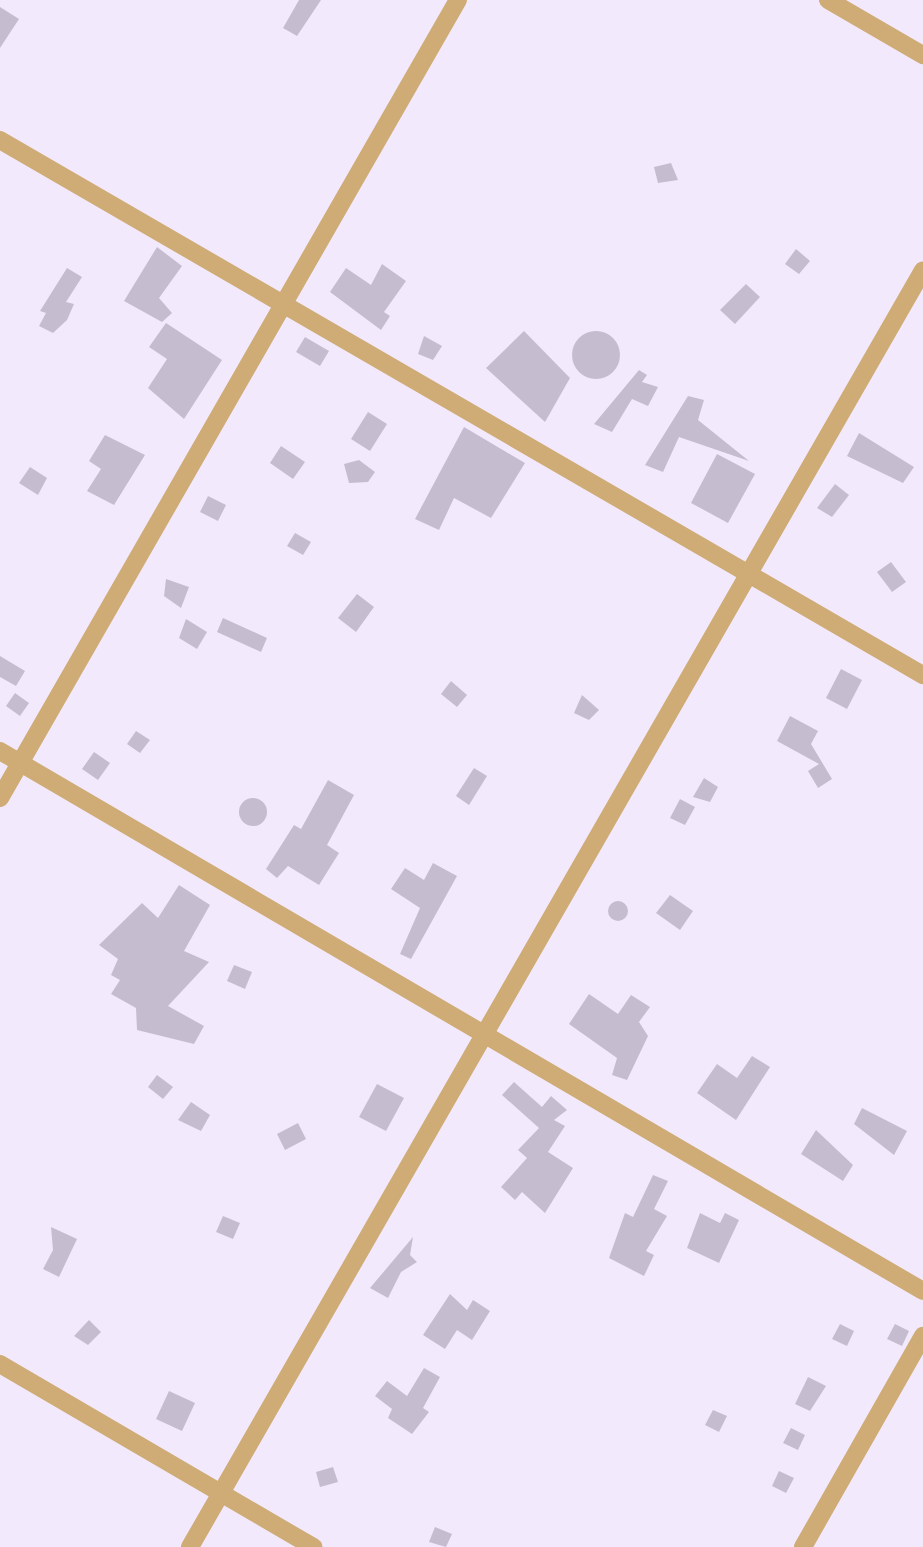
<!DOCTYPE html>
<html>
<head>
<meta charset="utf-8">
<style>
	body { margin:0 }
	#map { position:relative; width:923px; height:1547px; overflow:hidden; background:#f2eafc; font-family:Raleway,sans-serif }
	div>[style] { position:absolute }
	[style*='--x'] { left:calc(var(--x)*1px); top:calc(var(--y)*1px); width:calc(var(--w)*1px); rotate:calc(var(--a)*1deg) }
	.building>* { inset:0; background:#c5bdcf }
	.round { border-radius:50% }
	.street>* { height:18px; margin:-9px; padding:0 9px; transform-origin:9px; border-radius:9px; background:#cfab75 }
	span { translate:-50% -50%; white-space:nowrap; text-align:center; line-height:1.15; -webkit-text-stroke:7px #fcfafe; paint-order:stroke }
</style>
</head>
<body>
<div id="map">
	<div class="building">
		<div style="clip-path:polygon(299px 0,321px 0,297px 36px,283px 28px)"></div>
		<div style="clip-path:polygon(0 7px,19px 19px,0 48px)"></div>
		<div style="clip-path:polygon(671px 163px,678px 180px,658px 183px,654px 167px)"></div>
		<div style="clip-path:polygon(157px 247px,182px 266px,159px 298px,172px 313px,162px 322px,124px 301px)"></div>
		<div style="clip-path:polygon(796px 249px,810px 261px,799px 274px,785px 264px)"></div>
		<div style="clip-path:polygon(382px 264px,406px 281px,384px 312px,390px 316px,381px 330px,330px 292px,346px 268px,371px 285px)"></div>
		<div style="clip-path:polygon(67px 268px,82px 277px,66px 302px,74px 304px,67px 320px,53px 333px,39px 326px,46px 313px,40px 311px)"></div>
		<div style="clip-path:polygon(746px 284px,760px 297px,735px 324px,720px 310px)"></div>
		<div style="clip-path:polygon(166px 323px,222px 360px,184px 419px,148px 388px,167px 359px,149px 347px)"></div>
		<div class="round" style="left:572px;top:331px;width:48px;height:48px"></div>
		<div style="clip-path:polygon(524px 331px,570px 378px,545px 422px,486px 368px)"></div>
		<div style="clip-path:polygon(424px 336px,442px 346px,433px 360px,418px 354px)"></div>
		<div style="clip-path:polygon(305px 337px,329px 351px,320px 366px,296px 352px)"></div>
		<div style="clip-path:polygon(639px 370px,647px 375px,642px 382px,658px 387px,648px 406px,632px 399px,612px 432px,594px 424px)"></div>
		<div style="clip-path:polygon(688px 396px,704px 400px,698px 420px,749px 461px,679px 437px,663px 472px,645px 465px)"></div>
		<div style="clip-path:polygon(368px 412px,387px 424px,370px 451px,351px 439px)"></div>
		<div style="clip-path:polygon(464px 427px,525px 463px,491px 518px,454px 498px,439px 530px,415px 519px)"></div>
		<div style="clip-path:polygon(859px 433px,914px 467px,903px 483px,847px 456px)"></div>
		<div style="clip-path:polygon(105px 435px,145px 455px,114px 505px,87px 491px,101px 469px,89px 461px)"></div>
		<div style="clip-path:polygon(281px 446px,305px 462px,293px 479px,270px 463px)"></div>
		<div style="clip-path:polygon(717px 454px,755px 474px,728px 523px,691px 503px)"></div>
		<div style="clip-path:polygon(359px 460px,375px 472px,368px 482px,349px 483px,344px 464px)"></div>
		<div style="clip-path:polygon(30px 467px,47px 478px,38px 495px,19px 483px)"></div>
		<div style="clip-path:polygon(835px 484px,849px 495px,832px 517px,817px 508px)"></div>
		<div style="clip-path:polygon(208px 496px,226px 505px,218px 521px,200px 512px)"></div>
		<div style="clip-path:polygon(295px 533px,311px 542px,303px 555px,287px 546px)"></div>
		<div style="clip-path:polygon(891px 562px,906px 582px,892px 592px,877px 572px)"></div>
		<div style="clip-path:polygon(166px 579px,189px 587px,181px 608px,164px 596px)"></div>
		<div style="clip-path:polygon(357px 594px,374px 607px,356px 632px,338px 618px)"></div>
		<div style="clip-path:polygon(223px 618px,267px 638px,261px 652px,217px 632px)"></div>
		<div style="clip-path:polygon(186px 619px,207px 632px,197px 649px,179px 638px)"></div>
		<div style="clip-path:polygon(0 656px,25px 671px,16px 686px,0 677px)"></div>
		<div style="clip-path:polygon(841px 669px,862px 680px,847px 709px,826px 698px)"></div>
		<div style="clip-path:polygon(451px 681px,467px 695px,457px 707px,441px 694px)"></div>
		<div style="clip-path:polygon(15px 693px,29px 703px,20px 716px,6px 706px)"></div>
		<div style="clip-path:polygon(582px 695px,599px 710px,589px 720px,574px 713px)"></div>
		<div style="clip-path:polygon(790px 716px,818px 731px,811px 744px,832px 779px,818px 788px,808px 771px,819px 764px,777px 741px)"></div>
		<div style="clip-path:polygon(136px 731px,150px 740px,140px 753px,127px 744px)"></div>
		<div style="clip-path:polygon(94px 752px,110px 763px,98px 780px,82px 769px)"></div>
		<div style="clip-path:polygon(474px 768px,487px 776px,469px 805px,456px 796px)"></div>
		<div style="clip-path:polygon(704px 778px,718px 787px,710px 802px,693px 797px)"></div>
		<div style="clip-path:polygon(328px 780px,354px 795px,327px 845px,339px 853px,319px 885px,288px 866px,277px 878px,266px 869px,294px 825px,301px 829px)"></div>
		<div class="round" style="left:239px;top:798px;width:28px;height:28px"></div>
		<div style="clip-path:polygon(680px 799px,695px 807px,685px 825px,670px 818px)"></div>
		<div style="clip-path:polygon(433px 863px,457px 876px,411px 959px,400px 954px,420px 908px,391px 889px,405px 868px,424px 880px)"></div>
		<div style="clip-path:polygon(179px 885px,210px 905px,184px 951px,209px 962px,168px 1006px,204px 1026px,194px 1044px,137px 1030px,136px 1008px,111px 994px,120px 980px,111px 975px,118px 959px,99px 945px,142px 903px,158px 918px)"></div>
		<div style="clip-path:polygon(670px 895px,693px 911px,680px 930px,656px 913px)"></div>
		<div class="round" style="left:608px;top:901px;width:20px;height:20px"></div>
		<div style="clip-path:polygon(234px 965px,252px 972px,245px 989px,227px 981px)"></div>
		<div style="clip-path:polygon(589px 994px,618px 1014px,631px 995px,650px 1007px,639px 1022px,648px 1036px,627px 1080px,612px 1075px,617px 1058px,569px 1024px)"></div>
		<div style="clip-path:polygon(752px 1056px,770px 1067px,736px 1120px,697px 1093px,717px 1064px,737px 1078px)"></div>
		<div style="clip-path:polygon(157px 1075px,173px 1087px,163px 1099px,148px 1087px)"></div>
		<div style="clip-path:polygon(514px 1082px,542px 1107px,551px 1096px,567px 1110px,554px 1120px,565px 1126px,548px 1152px,573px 1168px,545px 1213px,522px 1192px,515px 1200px,501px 1187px,527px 1158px,518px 1150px,539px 1128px,502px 1095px)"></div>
		<div style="clip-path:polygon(377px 1084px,404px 1098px,386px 1131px,359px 1117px)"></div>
		<div style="clip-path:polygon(191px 1102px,210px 1115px,201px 1131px,178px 1120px)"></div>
		<div style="clip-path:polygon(862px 1108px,907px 1131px,894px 1155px,854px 1124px)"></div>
		<div style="clip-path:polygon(298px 1123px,306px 1139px,285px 1150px,277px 1134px)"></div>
		<div style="clip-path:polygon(816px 1130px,853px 1165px,843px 1181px,801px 1154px)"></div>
		<div style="clip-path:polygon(653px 1175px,668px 1181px,654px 1209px,667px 1216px,646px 1251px,654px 1255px,644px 1276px,609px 1258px,625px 1213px,633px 1217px)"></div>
		<div style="clip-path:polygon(700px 1213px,720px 1223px,725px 1213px,739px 1220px,719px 1263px,687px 1248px)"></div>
		<div style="clip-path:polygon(223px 1216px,240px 1223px,233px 1239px,216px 1232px)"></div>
		<div style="clip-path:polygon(51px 1227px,77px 1239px,59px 1277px,43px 1269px,53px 1250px)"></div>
		<div style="clip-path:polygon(413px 1237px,410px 1255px,417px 1262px,401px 1272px,388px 1298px,370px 1288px)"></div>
		<div style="clip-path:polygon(450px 1294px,467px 1310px,473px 1300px,490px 1311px,472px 1340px,457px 1330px,445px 1349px,423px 1335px)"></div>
		<div style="clip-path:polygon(89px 1320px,101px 1332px,88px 1345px,74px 1336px)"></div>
		<div style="clip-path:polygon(840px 1324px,854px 1331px,847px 1346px,832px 1339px)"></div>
		<div style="clip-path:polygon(895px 1324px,909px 1331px,902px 1346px,887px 1339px)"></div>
		<div style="clip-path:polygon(424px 1368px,440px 1377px,423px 1408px,429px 1412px,412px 1434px,388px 1418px,392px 1409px,375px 1396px,387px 1381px,407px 1396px)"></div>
		<div style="clip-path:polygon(808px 1377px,826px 1386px,810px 1411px,795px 1404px)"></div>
		<div style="clip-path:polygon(169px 1391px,195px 1403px,182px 1431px,156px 1419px)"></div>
		<div style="clip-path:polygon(713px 1410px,727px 1416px,719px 1432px,705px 1425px)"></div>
		<div style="clip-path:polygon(791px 1428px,805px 1435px,798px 1450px,783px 1443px)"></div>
		<div style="clip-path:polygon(333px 1467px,338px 1482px,320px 1487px,316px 1472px)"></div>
		<div style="clip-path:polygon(779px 1471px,794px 1478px,786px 1493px,772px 1486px)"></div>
		<div style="clip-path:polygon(435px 1527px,452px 1534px,446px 1547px,429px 1542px)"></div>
	</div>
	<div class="street">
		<div style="--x:828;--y:0;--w:110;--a:30.1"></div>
		<div style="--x:0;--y:140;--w:1067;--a:30.1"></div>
		<div style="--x:0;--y:751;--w:1069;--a:30.33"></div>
		<div style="--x:0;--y:798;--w:920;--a:-60.15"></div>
		<div style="--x:0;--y:1364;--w:363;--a:30.3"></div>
		<div style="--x:190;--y:1547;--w:1472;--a:-60.14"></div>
		<div style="--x:803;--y:1547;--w:243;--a:-60.4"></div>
	</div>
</div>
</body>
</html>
